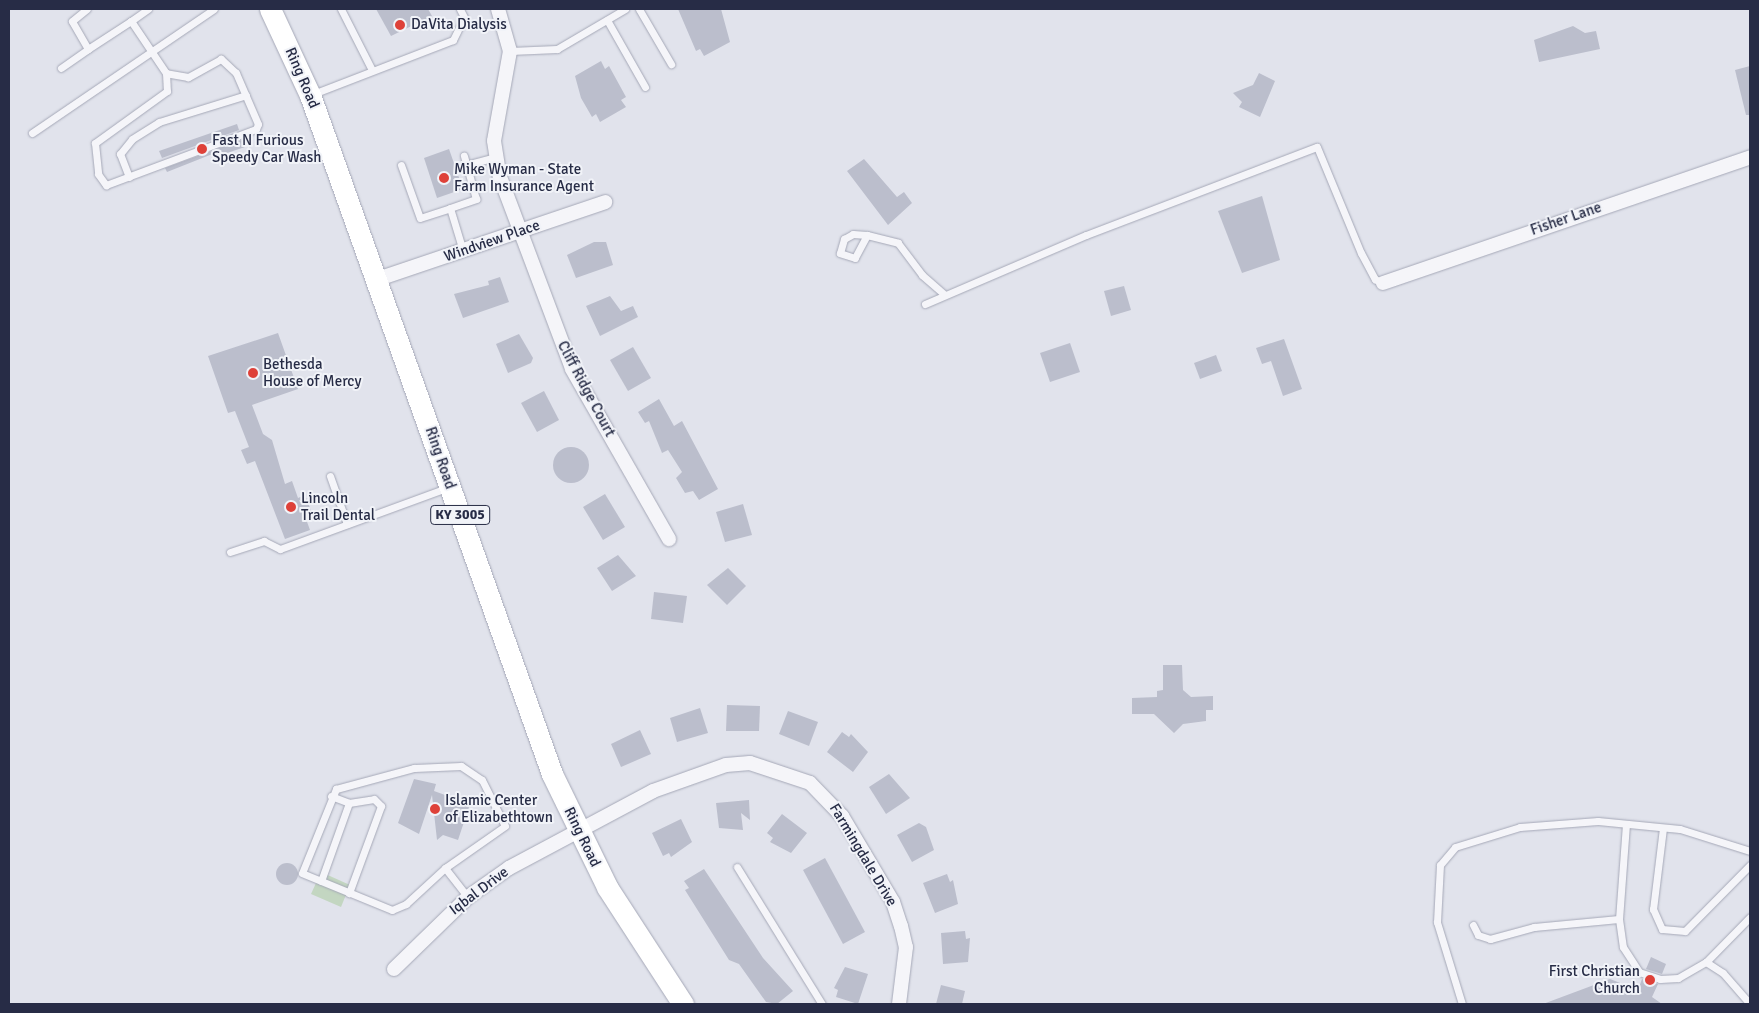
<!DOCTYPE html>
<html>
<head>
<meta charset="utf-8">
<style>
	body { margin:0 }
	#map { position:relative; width:1759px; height:1013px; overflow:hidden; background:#e1e3ec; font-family:Signika,sans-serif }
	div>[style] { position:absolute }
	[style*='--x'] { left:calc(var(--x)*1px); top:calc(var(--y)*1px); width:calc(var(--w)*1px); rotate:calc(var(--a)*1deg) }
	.green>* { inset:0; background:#c3d6c1 }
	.building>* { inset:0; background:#bbbecc }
	.round { border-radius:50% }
	.roads { filter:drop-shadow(0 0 1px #a5a8b7) drop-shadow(0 0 1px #a5a8b7) }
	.lane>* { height:7px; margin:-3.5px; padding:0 3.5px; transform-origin:3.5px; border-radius:3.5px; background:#f5f5f9 }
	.street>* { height:14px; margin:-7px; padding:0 7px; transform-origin:7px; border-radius:7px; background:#f5f5f9 }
	.primary>* { height:21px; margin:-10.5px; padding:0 10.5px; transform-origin:10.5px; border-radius:10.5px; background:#fff }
	.dots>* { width:14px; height:14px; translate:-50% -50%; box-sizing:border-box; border:2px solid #f1f3f8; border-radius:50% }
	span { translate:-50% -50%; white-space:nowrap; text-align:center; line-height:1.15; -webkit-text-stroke:4px #f1f3f8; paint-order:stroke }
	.shield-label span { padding:1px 4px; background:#f1f3f8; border:1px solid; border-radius:4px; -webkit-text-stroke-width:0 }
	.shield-label { font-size:14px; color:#272c46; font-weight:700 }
	.poi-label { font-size:15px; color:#272c46 }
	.left { translate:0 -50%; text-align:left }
	.right { translate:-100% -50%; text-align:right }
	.street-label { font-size:15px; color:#272c46 }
	.frame { position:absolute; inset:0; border:10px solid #272c46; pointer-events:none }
</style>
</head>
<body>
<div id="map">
	<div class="green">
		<div style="clip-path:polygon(321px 872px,350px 885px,341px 907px,311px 894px)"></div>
	</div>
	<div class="building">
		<div style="clip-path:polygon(376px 9px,428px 9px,432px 16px,391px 36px)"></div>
		<div style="clip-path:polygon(678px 9px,721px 9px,730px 42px,704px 56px,700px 49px,696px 51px)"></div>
		<div style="clip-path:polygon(1573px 26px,1585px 33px,1596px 31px,1600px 49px,1539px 62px,1534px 40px)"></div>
		<div style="clip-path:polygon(601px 61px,605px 69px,609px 66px,626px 97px,621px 100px,626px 107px,600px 122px,596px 114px,592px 117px,581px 98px,575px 76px)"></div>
		<div style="clip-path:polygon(1750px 66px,1750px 115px,1746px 115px,1735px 70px)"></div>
		<div style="clip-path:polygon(1259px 73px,1275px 81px,1260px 117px,1239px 107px,1242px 102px,1233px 93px,1253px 85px)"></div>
		<div style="clip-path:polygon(237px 124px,239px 130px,162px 158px,159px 151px)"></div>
		<div style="clip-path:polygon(242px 140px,245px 147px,221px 155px,220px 151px,167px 172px,165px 168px)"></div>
		<div style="clip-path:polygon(449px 149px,463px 189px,437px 198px,424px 158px)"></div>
		<div style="clip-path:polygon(864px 159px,897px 197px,904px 192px,912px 203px,888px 225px,847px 171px)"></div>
		<div style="clip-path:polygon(1262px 196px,1280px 260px,1242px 273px,1218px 211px)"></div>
		<div style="clip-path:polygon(594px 242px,606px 242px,613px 265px,576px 278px,567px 255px)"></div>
		<div style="clip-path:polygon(500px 277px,509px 302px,463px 318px,454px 294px,489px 285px,488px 281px)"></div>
		<div style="clip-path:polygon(1124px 286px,1131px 310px,1111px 316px,1104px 291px)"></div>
		<div style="clip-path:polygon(610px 296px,621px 311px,633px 306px,638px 317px,600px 336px,586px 306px)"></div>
		<div style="clip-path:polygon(278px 333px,298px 389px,252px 405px,263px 434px,272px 440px,285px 484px,292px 481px,298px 498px,305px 495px,313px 516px,306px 519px,310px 530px,285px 539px,255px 461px,247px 464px,241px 450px,249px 447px,235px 411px,228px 413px,208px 356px)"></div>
		<div style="clip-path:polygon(519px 334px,533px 358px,531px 363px,508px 373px,496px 344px)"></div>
		<div style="clip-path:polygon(1284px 339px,1302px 389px,1283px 396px,1271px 361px,1262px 364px,1256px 348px)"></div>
		<div style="clip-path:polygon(1070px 343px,1080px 372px,1050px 382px,1040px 353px)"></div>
		<div style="clip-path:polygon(633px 347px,651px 378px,628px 391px,610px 360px)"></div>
		<div style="clip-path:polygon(1216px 355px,1222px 371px,1200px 379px,1194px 363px)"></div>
		<div style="clip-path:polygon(544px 391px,559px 420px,537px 432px,521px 403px)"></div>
		<div style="clip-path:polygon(659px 399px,674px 426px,682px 421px,718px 489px,699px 500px,693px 491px,685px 493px,676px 478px,682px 472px,668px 450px,662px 453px,649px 421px,645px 423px,638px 412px)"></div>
		<div class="round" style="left:553px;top:447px;width:36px;height:36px"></div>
		<div style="clip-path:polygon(605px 494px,625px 527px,603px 540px,583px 507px)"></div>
		<div style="clip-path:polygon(743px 504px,752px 535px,725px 542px,716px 512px)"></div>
		<div style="clip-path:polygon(618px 555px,636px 576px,612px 591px,597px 568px)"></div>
		<div style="clip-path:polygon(728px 568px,746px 586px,727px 605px,707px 585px)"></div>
		<div style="clip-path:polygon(654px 592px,687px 596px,683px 623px,651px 619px)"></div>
		<div style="clip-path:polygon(1163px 665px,1182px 665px,1183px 690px,1191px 697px,1213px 696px,1213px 710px,1206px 710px,1206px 721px,1183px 724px,1174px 733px,1154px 714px,1132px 714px,1132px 698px,1157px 697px,1157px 691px,1163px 690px)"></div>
		<div style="clip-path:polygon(727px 705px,760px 706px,759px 731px,726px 731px)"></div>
		<div style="clip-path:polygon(700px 708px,708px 733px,677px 742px,670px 718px)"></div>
		<div style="clip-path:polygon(788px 711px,818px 722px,809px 746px,779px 734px)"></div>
		<div style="clip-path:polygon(640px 730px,651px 754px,621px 767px,611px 744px)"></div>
		<div style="clip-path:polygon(842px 732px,849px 737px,851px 734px,868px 752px,853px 772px,827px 752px)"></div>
		<div style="clip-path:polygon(889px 774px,910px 798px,886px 814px,869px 787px)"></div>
		<div style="clip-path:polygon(414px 779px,436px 784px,434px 791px,470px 804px,458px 840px,443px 835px,437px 840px,432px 795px,419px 834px,398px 823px)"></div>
		<div style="clip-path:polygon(749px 800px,750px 820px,741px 813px,743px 830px,719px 828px,716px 803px)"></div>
		<div style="clip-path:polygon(782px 814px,807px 833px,791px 853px,770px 842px,773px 838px,767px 833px)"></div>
		<div style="clip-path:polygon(681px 819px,692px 842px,671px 857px,669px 853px,663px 856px,652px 833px)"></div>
		<div style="clip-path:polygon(919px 823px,926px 827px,934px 850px,912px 862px,897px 835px)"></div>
		<div style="clip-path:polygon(825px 858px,865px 932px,843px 944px,803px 870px)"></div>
		<div class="round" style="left:276px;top:863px;width:22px;height:22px"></div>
		<div style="clip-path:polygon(704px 869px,763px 958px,793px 991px,777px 1004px,766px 1002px,739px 964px,729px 960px,685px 890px,689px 888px,684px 881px)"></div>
		<div style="clip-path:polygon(947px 874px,950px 882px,953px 880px,958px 904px,935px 913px,923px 883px)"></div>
		<div style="clip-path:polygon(965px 931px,966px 939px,970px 938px,968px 962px,943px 964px,941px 933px)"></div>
		<div style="clip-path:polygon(1651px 957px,1666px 964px,1662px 974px,1646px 969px)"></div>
		<div style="clip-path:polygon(845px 967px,868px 974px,858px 1004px,836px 997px,838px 990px,834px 988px)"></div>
		<div style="clip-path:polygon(1610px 979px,1638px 990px,1642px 979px,1658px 984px,1652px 997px,1662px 1004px,1543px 1004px)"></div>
		<div style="clip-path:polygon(941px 985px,965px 991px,962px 1004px,936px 1004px)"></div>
	</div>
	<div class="roads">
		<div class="lane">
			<div style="--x:148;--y:9;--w:21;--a:145"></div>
			<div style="--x:131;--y:21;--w:63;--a:56.1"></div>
			<div style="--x:166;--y:73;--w:18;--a:87"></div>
			<div style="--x:167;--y:91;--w:89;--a:144.2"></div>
			<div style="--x:95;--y:143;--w:31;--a:84"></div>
			<div style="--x:98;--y:174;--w:14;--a:54"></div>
			<div style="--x:106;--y:185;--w:160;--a:-20.5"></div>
			<div style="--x:256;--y:129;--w:5;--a:-68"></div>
			<div style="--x:258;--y:124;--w:56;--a:-113.3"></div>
			<div style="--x:236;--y:73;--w:21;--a:-137"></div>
			<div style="--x:221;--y:59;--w:38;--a:151"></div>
			<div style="--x:188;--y:77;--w:22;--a:-170"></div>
			<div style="--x:341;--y:9;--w:68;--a:63.1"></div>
			<div style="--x:639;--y:9;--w:64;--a:59.8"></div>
			<div style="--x:607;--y:20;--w:77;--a:60.4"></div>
			<div style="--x:88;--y:49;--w:51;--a:-33.1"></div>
			<div style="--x:510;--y:51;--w:47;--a:-2.4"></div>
			<div style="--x:557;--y:49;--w:79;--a:-30.5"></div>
			<div style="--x:61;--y:68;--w:33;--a:-35"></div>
			<div style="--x:88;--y:49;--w:32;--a:-120"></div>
			<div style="--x:72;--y:21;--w:19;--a:-39"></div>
			<div style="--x:313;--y:94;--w:150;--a:-21.1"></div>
			<div style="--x:453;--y:40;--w:25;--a:-64"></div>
			<div style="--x:464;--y:17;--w:9;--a:-117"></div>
			<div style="--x:32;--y:133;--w:220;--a:-34.3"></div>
			<div style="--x:401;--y:165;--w:56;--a:70.3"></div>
			<div style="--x:420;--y:218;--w:32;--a:-18"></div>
			<div style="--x:450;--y:208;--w:45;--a:73.2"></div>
			<div style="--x:466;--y:165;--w:31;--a:-15"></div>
			<div style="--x:129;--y:177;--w:25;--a:-111"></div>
			<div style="--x:120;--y:154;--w:19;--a:-51"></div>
			<div style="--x:132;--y:139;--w:32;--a:-32"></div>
			<div style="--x:159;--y:122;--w:91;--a:-17.2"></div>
			<div style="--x:450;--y:208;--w:28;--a:-19"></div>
			<div style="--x:476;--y:199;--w:45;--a:-105.6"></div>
			<div style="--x:867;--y:235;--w:26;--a:118"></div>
			<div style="--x:855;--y:258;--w:16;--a:-162"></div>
			<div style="--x:840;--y:253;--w:15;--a:-74"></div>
			<div style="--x:844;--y:239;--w:10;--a:-29"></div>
			<div style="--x:853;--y:234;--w:14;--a:4"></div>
			<div style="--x:867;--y:235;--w:32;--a:14"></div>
			<div style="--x:898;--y:243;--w:40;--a:53"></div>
			<div style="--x:922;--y:275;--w:28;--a:41"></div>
			<div style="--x:925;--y:304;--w:175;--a:-23.2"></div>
			<div style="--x:1086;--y:235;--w:247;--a:-20.9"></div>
			<div style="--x:1317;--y:147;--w:115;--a:67.5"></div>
			<div style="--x:1361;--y:253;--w:30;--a:62"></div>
			<div style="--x:1375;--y:279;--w:9;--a:27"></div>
			<div style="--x:330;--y:476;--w:51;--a:70.5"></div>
			<div style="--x:230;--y:552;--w:36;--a:-18"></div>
			<div style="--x:264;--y:541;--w:18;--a:27"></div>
			<div style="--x:280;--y:549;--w:178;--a:-20.1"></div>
			<div style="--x:331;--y:796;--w:19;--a:21"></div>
			<div style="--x:349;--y:803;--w:25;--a:-9"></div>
			<div style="--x:374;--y:799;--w:10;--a:45"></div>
			<div style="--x:381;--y:806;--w:93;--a:110.2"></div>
			<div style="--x:1626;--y:824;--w:95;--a:94.2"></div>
			<div style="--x:1619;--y:919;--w:28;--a:82"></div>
			<div style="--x:1623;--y:947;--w:30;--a:57"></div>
			<div style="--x:1639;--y:972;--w:22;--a:18"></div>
			<div style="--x:1660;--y:979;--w:18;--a:-3"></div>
			<div style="--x:1678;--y:978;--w:32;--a:-30"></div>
			<div style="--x:1706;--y:962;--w:63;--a:-45.6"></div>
			<div style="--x:1663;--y:828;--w:82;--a:97"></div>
			<div style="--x:1653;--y:909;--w:22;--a:66"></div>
			<div style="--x:1662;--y:929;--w:23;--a:5"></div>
			<div style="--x:1685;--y:931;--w:93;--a:-45.4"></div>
			<div style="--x:737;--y:867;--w:161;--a:58.2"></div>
			<div style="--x:445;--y:868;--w:53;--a:137.3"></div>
			<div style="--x:406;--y:904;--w:15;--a:157"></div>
			<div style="--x:392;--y:910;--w:97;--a:-157.7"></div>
			<div style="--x:302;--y:873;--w:91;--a:-68"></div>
			<div style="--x:336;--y:789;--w:81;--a:-15.1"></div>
			<div style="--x:414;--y:768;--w:47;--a:-2.4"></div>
			<div style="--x:461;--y:766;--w:25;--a:34"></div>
			<div style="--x:482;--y:780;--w:51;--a:63.4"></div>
			<div style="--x:505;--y:826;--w:73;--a:145"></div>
			<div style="--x:445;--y:868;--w:37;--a:52"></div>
			<div style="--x:321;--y:881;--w:83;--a:-70.3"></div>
			<div style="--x:1473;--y:925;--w:11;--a:63"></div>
			<div style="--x:1478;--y:935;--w:13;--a:18"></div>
			<div style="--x:1490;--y:939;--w:46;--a:-15.3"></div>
			<div style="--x:1534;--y:927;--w:85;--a:-5.4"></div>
			<div style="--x:1706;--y:962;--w:20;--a:33"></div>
			<div style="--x:1723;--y:973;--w:41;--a:48.9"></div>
			<div style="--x:1462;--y:1004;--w:86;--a:-107"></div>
			<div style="--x:1437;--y:922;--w:57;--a:-87"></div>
			<div style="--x:1440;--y:865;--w:23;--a:-50"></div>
			<div style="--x:1455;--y:847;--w:68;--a:-17.1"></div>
			<div style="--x:1520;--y:827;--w:78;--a:-4.4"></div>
			<div style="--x:1598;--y:821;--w:82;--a:5.6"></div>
			<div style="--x:1680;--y:829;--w:73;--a:17.4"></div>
		</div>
		<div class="street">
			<div style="--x:498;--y:9;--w:44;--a:74.1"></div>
			<div style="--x:510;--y:51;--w:91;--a:100.1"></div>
			<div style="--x:494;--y:141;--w:36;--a:81"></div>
			<div style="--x:500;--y:177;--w:205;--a:69.4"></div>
			<div style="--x:572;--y:369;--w:196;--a:60.3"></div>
			<div style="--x:378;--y:279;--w:240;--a:-18.7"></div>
			<div style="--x:1383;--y:283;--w:388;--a:-18.9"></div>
			<div style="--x:394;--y:969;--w:103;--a:-44.2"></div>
			<div style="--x:468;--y:897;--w:50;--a:-35.3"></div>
			<div style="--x:509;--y:868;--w:163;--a:-28.1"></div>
			<div style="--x:653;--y:791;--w:77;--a:-19.6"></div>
			<div style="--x:726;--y:765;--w:24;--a:-5"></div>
			<div style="--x:750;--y:763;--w:63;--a:18.4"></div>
			<div style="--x:810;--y:783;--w:46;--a:45.9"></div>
			<div style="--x:842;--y:816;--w:100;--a:59.3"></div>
			<div style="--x:893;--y:902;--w:25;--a:72"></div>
			<div style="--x:901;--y:926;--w:22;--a:77"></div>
			<div style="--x:906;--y:947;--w:57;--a:97"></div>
		</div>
		<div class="primary">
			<div style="--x:270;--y:9;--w:95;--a:65.1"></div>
			<div style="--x:310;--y:95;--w:721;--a:70.38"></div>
			<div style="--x:552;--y:774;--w:126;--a:64"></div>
			<div style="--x:607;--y:887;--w:140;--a:57"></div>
		</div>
	</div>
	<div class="dots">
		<div style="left:400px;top:25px;background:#de4139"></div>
		<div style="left:202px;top:149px;background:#de4139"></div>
		<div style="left:444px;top:178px;background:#de4139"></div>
		<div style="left:253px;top:373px;background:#de4139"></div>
		<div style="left:291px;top:507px;background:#de4139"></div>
		<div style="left:435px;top:809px;background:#de4139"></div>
		<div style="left:1650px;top:980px;background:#de4139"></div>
	</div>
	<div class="shield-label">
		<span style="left:460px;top:515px">KY 3005</span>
	</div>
	<div class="poi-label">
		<span class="left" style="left:411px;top:25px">DaVita Dialysis</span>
		<span class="left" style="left:212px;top:149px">Fast N Furious<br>Speedy Car Wash</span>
		<span class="left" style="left:454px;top:178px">Mike Wyman - State<br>Farm Insurance Agent</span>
		<span class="left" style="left:263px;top:373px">Bethesda<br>House of Mercy</span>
		<span class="left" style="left:301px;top:507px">Lincoln<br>Trail Dental</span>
		<span class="left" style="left:445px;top:809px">Islamic Center<br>of Elizabethtown</span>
		<span class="right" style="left:1640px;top:980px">First Christian<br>Church</span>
	</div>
	<div class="street-label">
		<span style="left:302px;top:78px;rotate:67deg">Ring Road</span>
		<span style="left:1566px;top:219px;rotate:-19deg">Fisher Lane</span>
		<span style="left:492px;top:241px;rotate:-19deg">Windview Place</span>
		<span style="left:586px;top:389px;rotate:62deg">Cliff Ridge Court</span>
		<span style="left:440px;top:458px;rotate:71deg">Ring Road</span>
		<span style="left:582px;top:837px;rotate:64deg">Ring Road</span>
		<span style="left:863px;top:855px;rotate:59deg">Farmingdale Drive</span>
		<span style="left:479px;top:891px;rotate:-37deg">Iqbal Drive</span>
	</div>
	<div class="frame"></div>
</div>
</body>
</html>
